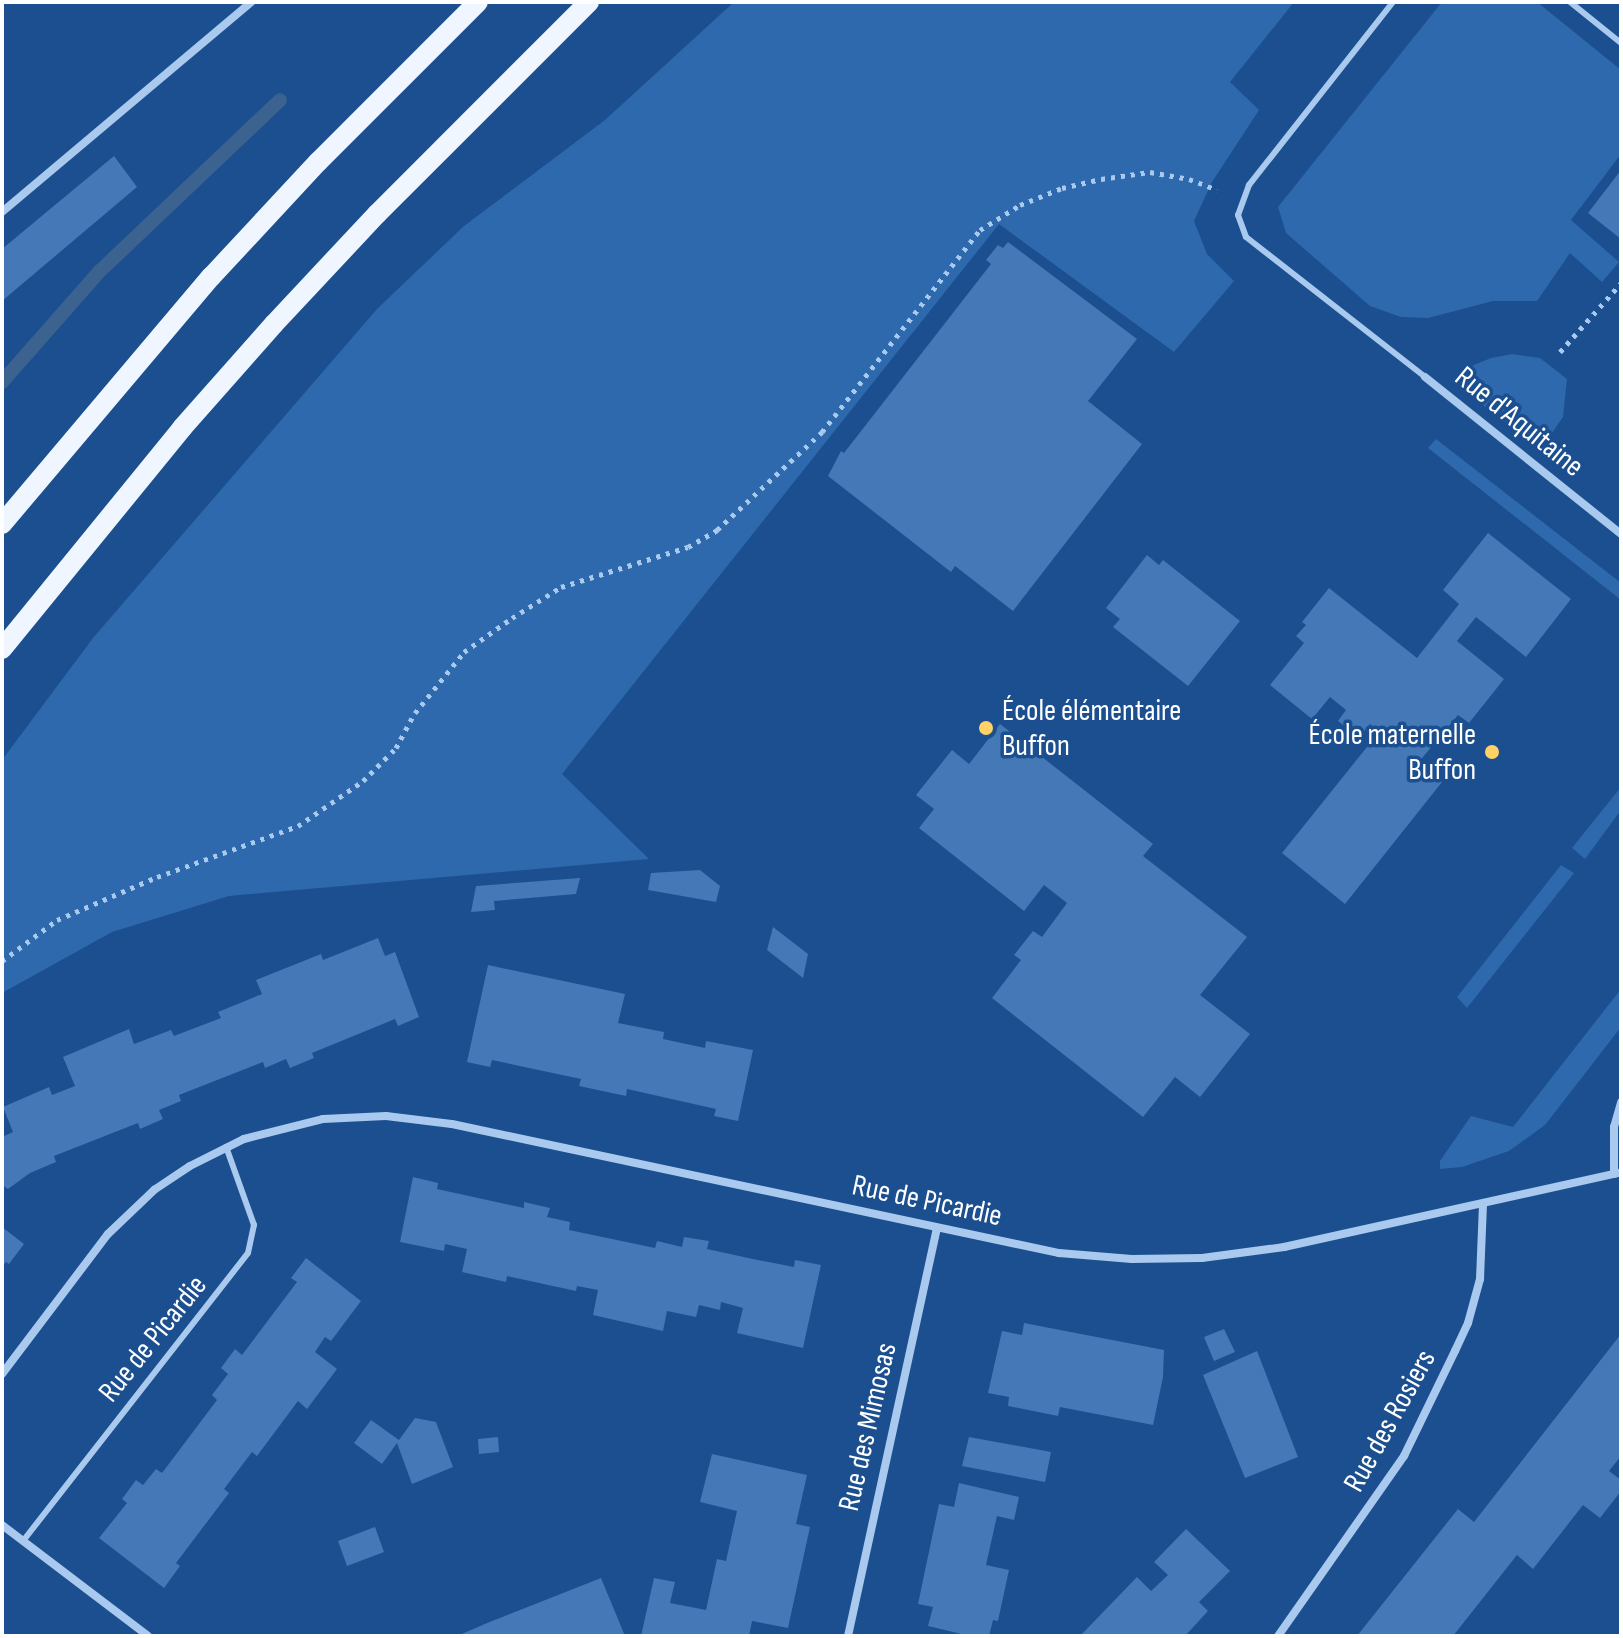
<!DOCTYPE html>
<html>
<head>
<meta charset="utf-8">
<style>
	body { margin:0 }
	#map { position:relative; width:1623px; height:1638px; overflow:hidden; background:#1b4f8f; font-family:"Sofia Sans Condensed",sans-serif }
	div>[style] { position:absolute }
	[style*='--x'] { left:calc(var(--x)*1px); top:calc(var(--y)*1px); width:calc(var(--w)*1px); rotate:calc(var(--a)*1deg) }
	.green>* { inset:0; background:#2e69ad }
	.stream>* { height:14px; margin:-7px; padding:0 7px; transform-origin:7px; border-radius:7px; background:#3c6290 }
	.building>* { inset:0; background:#4478b7 }
	.path>* { height:5px; margin-top:-2.5px; transform-origin:0; background:repeating-linear-gradient(90deg,#a9c9ee 0 4px,transparent 0 10px) }
	.service>* { height:6px; margin:-3px; padding:0 3px; transform-origin:3px; border-radius:3px; background:#a9c9ee }
	.minor>* { height:8px; margin:-4px; padding:0 4px; transform-origin:4px; border-radius:4px; background:#a9c9ee }
	.primary>* { height:20px; margin:-10px; padding:0 10px; transform-origin:10px; border-radius:10px; background:#f0f6ff }
	.dots>* { width:22px; height:22px; translate:-50% -50%; box-sizing:border-box; border:4px solid #1b4f8f; border-radius:50% }
	span { translate:-50% -50%; white-space:nowrap; text-align:center; line-height:1.15; -webkit-text-stroke:7px #1b4f8f; paint-order:stroke }
	.street-label { font-size:30px; color:#fff }
	.poi-label { font-size:30px; color:#fff }
	.left { translate:0 -50%; text-align:left }
	.right { translate:-100% -50%; text-align:right }
	.frame { position:absolute; inset:0; border:4px solid #fff; pointer-events:none }
</style>
</head>
<body>
<div id="map">
	<div class="green">
		<div style="clip-path:polygon(734px 2px,1294px 2px,1230px 82px,1259px 110px,1212px 182px,1194px 221px,1207px 254px,1234px 281px,1174px 352px,999px 224px,562px 774px,649px 859px,229px 896px,112px 932px,2px 993px,2px 760px,93px 638px,377px 309px,464px 226px,605px 120px)"></div>
		<div style="clip-path:polygon(1442px 2px,1537px 2px,1621px 70px,1621px 154px,1571px 220px,1619px 262px,1602px 282px,1570px 253px,1537px 301px,1493px 301px,1428px 318px,1401px 317px,1370px 306px,1286px 233px,1278px 207px)"></div>
		<div style="clip-path:polygon(1512px 354px,1540px 358px,1567px 379px,1563px 417px,1552px 433px,1532px 442px,1471px 396px,1464px 384px,1469px 367px,1491px 358px)"></div>
		<div style="clip-path:polygon(1436px 439px,1621px 583px,1621px 600px,1428px 448px)"></div>
		<div style="clip-path:polygon(1621px 787px,1621px 810px,1585px 859px,1572px 848px)"></div>
		<div style="clip-path:polygon(1561px 865px,1574px 873px,1467px 1008px,1457px 997px)"></div>
		<div style="clip-path:polygon(1621px 989px,1621px 1027px,1545px 1125px,1509px 1151px,1462px 1167px,1440px 1169px,1440px 1161px,1471px 1116px,1513px 1127px)"></div>
	</div>
	<div class="stream">
		<div style="--x:2;--y:382;--w:148;--a:-48.6"></div>
		<div style="--x:100;--y:271;--w:248;--a:-43.5"></div>
	</div>
	<div class="building">
		<div style="clip-path:polygon(114px 156px,137px 187px,2px 301px,2px 249px)"></div>
		<div style="clip-path:polygon(1621px 170px,1621px 239px,1588px 213px)"></div>
		<div style="clip-path:polygon(1008px 242px,1137px 339px,1088px 401px,1142px 444px,1013px 611px,955px 566px,951px 572px,828px 476px,841px 451px,844px 453px,991px 264px,986px 260px,998px 245px,1003px 248px)"></div>
		<div style="clip-path:polygon(1488px 533px,1571px 599px,1526px 657px,1476px 617px,1457px 641px,1504px 679px,1469px 723px,1458px 715px,1418px 763px,1442px 782px,1345px 904px,1282px 853px,1379px 732px,1370px 724px,1359px 738px,1338px 721px,1346px 710px,1330px 697px,1312px 719px,1270px 685px,1304px 643px,1296px 636px,1306px 625px,1302px 622px,1329px 588px,1417px 658px,1459px 604px,1443px 590px)"></div>
		<div style="clip-path:polygon(1147px 555px,1159px 565px,1163px 560px,1240px 621px,1188px 686px,1113px 627px,1120px 619px,1106px 608px)"></div>
		<div style="clip-path:polygon(1000px 724px,1153px 844px,1143px 856px,1247px 937px,1200px 995px,1250px 1034px,1200px 1097px,1175px 1077px,1143px 1117px,992px 998px,1021px 960px,1014px 955px,1033px 931px,1042px 937px,1067px 903px,1044px 885px,1024px 911px,919px 828px,934px 809px,916px 795px,952px 750px,969px 764px)"></div>
		<div style="clip-path:polygon(700px 870px,720px 886px,716px 902px,648px 890px,651px 873px)"></div>
		<div style="clip-path:polygon(580px 878px,576px 894px,494px 901px,495px 910px,471px 912px,476px 886px)"></div>
		<div style="clip-path:polygon(773px 927px,808px 954px,803px 978px,767px 950px)"></div>
		<div style="clip-path:polygon(378px 938px,385px 956px,395px 952px,419px 1017px,398px 1026px,395px 1019px,312px 1053px,314px 1058px,290px 1068px,286px 1059px,265px 1068px,263px 1062px,179px 1095px,181px 1101px,159px 1110px,163px 1119px,140px 1129px,138px 1123px,54px 1156px,56px 1162px,30px 1173px,8px 1189px,2px 1185px,2px 1137px,13px 1132px,3px 1107px,49px 1087px,52px 1095px,75px 1086px,63px 1057px,129px 1029px,134px 1044px,171px 1030px,174px 1036px,221px 1018px,218px 1012px,262px 994px,256px 980px,321px 954px,323px 960px)"></div>
		<div style="clip-path:polygon(488px 965px,625px 994px,618px 1023px,664px 1032px,663px 1039px,705px 1048px,706px 1041px,753px 1050px,738px 1121px,714px 1116px,716px 1109px,627px 1089px,626px 1096px,579px 1086px,581px 1079px,492px 1060px,490px 1067px,467px 1062px)"></div>
		<div style="clip-path:polygon(413px 1177px,438px 1183px,437px 1189px,524px 1208px,524px 1202px,550px 1208px,547px 1217px,570px 1222px,569px 1230px,655px 1248px,657px 1241px,682px 1247px,684px 1237px,709px 1241px,707px 1249px,753px 1259px,794px 1267px,795px 1260px,821px 1265px,803px 1348px,737px 1333px,743px 1308px,721px 1302px,720px 1310px,699px 1305px,696px 1317px,667px 1311px,663px 1331px,593px 1315px,598px 1290px,577px 1286px,576px 1291px,507px 1276px,506px 1282px,462px 1272px,467px 1249px,445px 1244px,444px 1251px,400px 1242px)"></div>
		<div style="clip-path:polygon(2px 1227px,24px 1244px,9px 1264px,6px 1262px,2px 1266px)"></div>
		<div style="clip-path:polygon(306px 1258px,361px 1301px,331px 1341px,325px 1337px,315px 1352px,337px 1369px,307px 1409px,298px 1401px,257px 1456px,252px 1452px,224px 1489px,229px 1493px,176px 1563px,180px 1566px,164px 1588px,99px 1538px,127px 1503px,122px 1499px,136px 1480px,143px 1485px,156px 1469px,162px 1473px,217px 1400px,212px 1395px,228px 1374px,221px 1368px,235px 1349px,242px 1355px,297px 1282px,291px 1278px)"></div>
		<div style="clip-path:polygon(1024px 1323px,1164px 1350px,1163px 1377px,1153px 1425px,1060px 1407px,1058px 1416px,1008px 1406px,1009px 1397px,988px 1393px,1002px 1331px,1022px 1335px)"></div>
		<div style="clip-path:polygon(1224px 1329px,1235px 1352px,1214px 1361px,1204px 1337px)"></div>
		<div style="clip-path:polygon(1621px 1334px,1621px 1456px,1609px 1471px,1621px 1480px,1621px 1491px,1600px 1518px,1583px 1505px,1533px 1569px,1517px 1555px,1453px 1636px,1357px 1636px,1458px 1509px,1474px 1522px)"></div>
		<div style="clip-path:polygon(1257px 1351px,1298px 1457px,1245px 1478px,1203px 1375px)"></div>
		<div style="clip-path:polygon(415px 1418px,436px 1422px,453px 1467px,412px 1484px,397px 1443px,382px 1464px,354px 1443px,371px 1420px,399px 1440px)"></div>
		<div style="clip-path:polygon(498px 1437px,499px 1452px,479px 1454px,478px 1439px)"></div>
		<div style="clip-path:polygon(969px 1437px,1051px 1452px,1045px 1482px,962px 1466px)"></div>
		<div style="clip-path:polygon(712px 1454px,807px 1475px,796px 1524px,810px 1527px,788px 1628px,752px 1621px,749px 1636px,641px 1636px,654px 1578px,675px 1582px,670px 1603px,706px 1610px,717px 1559px,726px 1561px,737px 1511px,700px 1502px)"></div>
		<div style="clip-path:polygon(959px 1483px,1019px 1497px,1014px 1520px,997px 1516px,986px 1565px,1009px 1570px,998px 1621px,993px 1620px,989px 1636px,970px 1636px,928px 1626px,933px 1607px,918px 1604px,939px 1504px,954px 1507px)"></div>
		<div style="clip-path:polygon(375px 1527px,384px 1552px,347px 1566px,338px 1541px)"></div>
		<div style="clip-path:polygon(1186px 1529px,1230px 1571px,1199px 1602px,1208px 1611px,1185px 1636px,1080px 1636px,1137px 1577px,1151px 1591px,1168px 1575px,1154px 1562px)"></div>
		<div style="clip-path:polygon(601px 1578px,625px 1636px,457px 1636px,492px 1621px)"></div>
	</div>
	<div class="path">
		<div style="--x:1560;--y:352;--w:92;--a:-48.5"></div>
		<div style="--x:2;--y:961;--w:69;--a:-36.7"></div>
		<div style="--x:57;--y:920;--w:109;--a:-23.3"></div>
		<div style="--x:157;--y:877;--w:150;--a:-19.9"></div>
		<div style="--x:298;--y:826;--w:79;--a:-34.7"></div>
		<div style="--x:363;--y:781;--w:47;--a:-45"></div>
		<div style="--x:396;--y:748;--w:40;--a:-62"></div>
		<div style="--x:415;--y:713;--w:78;--a:-51.2"></div>
		<div style="--x:464;--y:652;--w:59;--a:-35.3"></div>
		<div style="--x:512;--y:618;--w:58;--a:-32.3"></div>
		<div style="--x:561;--y:587;--w:133;--a:-17.5"></div>
		<div style="--x:688;--y:547;--w:34;--a:-30"></div>
		<div style="--x:717;--y:530;--w:144;--a:-43"></div>
		<div style="--x:822;--y:432;--w:256;--a:-52"></div>
		<div style="--x:980;--y:230;--w:47;--a:-32"></div>
		<div style="--x:1020;--y:205;--w:45;--a:-22"></div>
		<div style="--x:1062;--y:188;--w:40;--a:-13"></div>
		<div style="--x:1101;--y:179;--w:49;--a:-8.1"></div>
		<div style="--x:1150;--y:172;--w:40;--a:10"></div>
		<div style="--x:1189;--y:179;--w:30;--a:21"></div>
	</div>
	<div class="service">
		<div style="--x:1393;--y:2;--w:233;--a:128.2"></div>
		<div style="--x:1249;--y:185;--w:32;--a:110"></div>
		<div style="--x:1238;--y:215;--w:23;--a:70"></div>
		<div style="--x:1246;--y:237;--w:227;--a:38"></div>
		<div style="--x:1570;--y:2;--w:65;--a:38.8"></div>
		<div style="--x:23;--y:1541;--w:365;--a:-52"></div>
		<div style="--x:248;--y:1253;--w:29;--a:-78"></div>
		<div style="--x:254;--y:1225;--w:83;--a:-109.7"></div>
	</div>
	<div class="minor">
		<div style="--x:2;--y:212;--w:326;--a:-40.1"></div>
		<div style="--x:1425;--y:377;--w:251;--a:38.7"></div>
		<div style="--x:1614;--y:1174;--w:47;--a:-90"></div>
		<div style="--x:1614;--y:1127;--w:26;--a:-74"></div>
		<div style="--x:2;--y:1374;--w:176;--a:-52.9"></div>
		<div style="--x:108;--y:1234;--w:64;--a:-43.7"></div>
		<div style="--x:154;--y:1190;--w:43;--a:-33.7"></div>
		<div style="--x:190;--y:1166;--w:60;--a:-26.6"></div>
		<div style="--x:244;--y:1139;--w:81;--a:-14.2"></div>
		<div style="--x:323;--y:1119;--w:63;--a:-2.7"></div>
		<div style="--x:386;--y:1116;--w:66;--a:6.9"></div>
		<div style="--x:452;--y:1124;--w:621;--a:12"></div>
		<div style="--x:1059;--y:1253;--w:73;--a:4.7"></div>
		<div style="--x:1132;--y:1259;--w:70;--a:-0.8"></div>
		<div style="--x:1202;--y:1258;--w:83;--a:-7.6"></div>
		<div style="--x:1284;--y:1247;--w:345;--a:-12.5"></div>
		<div style="--x:2;--y:1525;--w:183;--a:37.2"></div>
		<div style="--x:848;--y:1636;--w:418;--a:-77.7"></div>
		<div style="--x:1278;--y:1636;--w:220;--a:-55"></div>
		<div style="--x:1404;--y:1456;--w:117;--a:-64.1"></div>
		<div style="--x:1455;--y:1351;--w:31;--a:-65"></div>
		<div style="--x:1468;--y:1323;--w:46;--a:-74.7"></div>
		<div style="--x:1480;--y:1279;--w:75;--a:-87.7"></div>
	</div>
	<div class="primary">
		<div style="--x:2;--y:524;--w:324;--a:-49.8"></div>
		<div style="--x:211;--y:277;--w:157;--a:-47.1"></div>
		<div style="--x:318;--y:162;--w:226;--a:-45"></div>
		<div style="--x:2;--y:649;--w:285;--a:-50.8"></div>
		<div style="--x:182;--y:428;--w:139;--a:-48.5"></div>
		<div style="--x:274;--y:324;--w:151;--a:-46.9"></div>
		<div style="--x:377;--y:214;--w:300;--a:-45"></div>
	</div>
	<div class="dots">
		<div style="left:986px;top:728px;background:#ffd166"></div>
		<div style="left:1492px;top:752px;background:#ffd166"></div>
	</div>
	<div class="street-label">
		<span style="left:1519px;top:422px;rotate:39deg">Rue d'Aquitaine</span>
		<span style="left:927px;top:1201px;rotate:12deg">Rue de Picardie</span>
		<span style="left:153px;top:1339px;rotate:-51deg">Rue de Picardie</span>
		<span style="left:1390px;top:1421px;rotate:-61deg">Rue des Rosiers</span>
		<span style="left:868px;top:1427px;rotate:-77deg">Rue des Mimosas</span>
	</div>
	<div class="poi-label">
		<span class="left" style="left:1002px;top:728px">École élémentaire<br>Buffon</span>
		<span class="right" style="left:1476px;top:752px">École maternelle<br>Buffon</span>
	</div>
	<div class="frame"></div>
</div>
</body>
</html>
